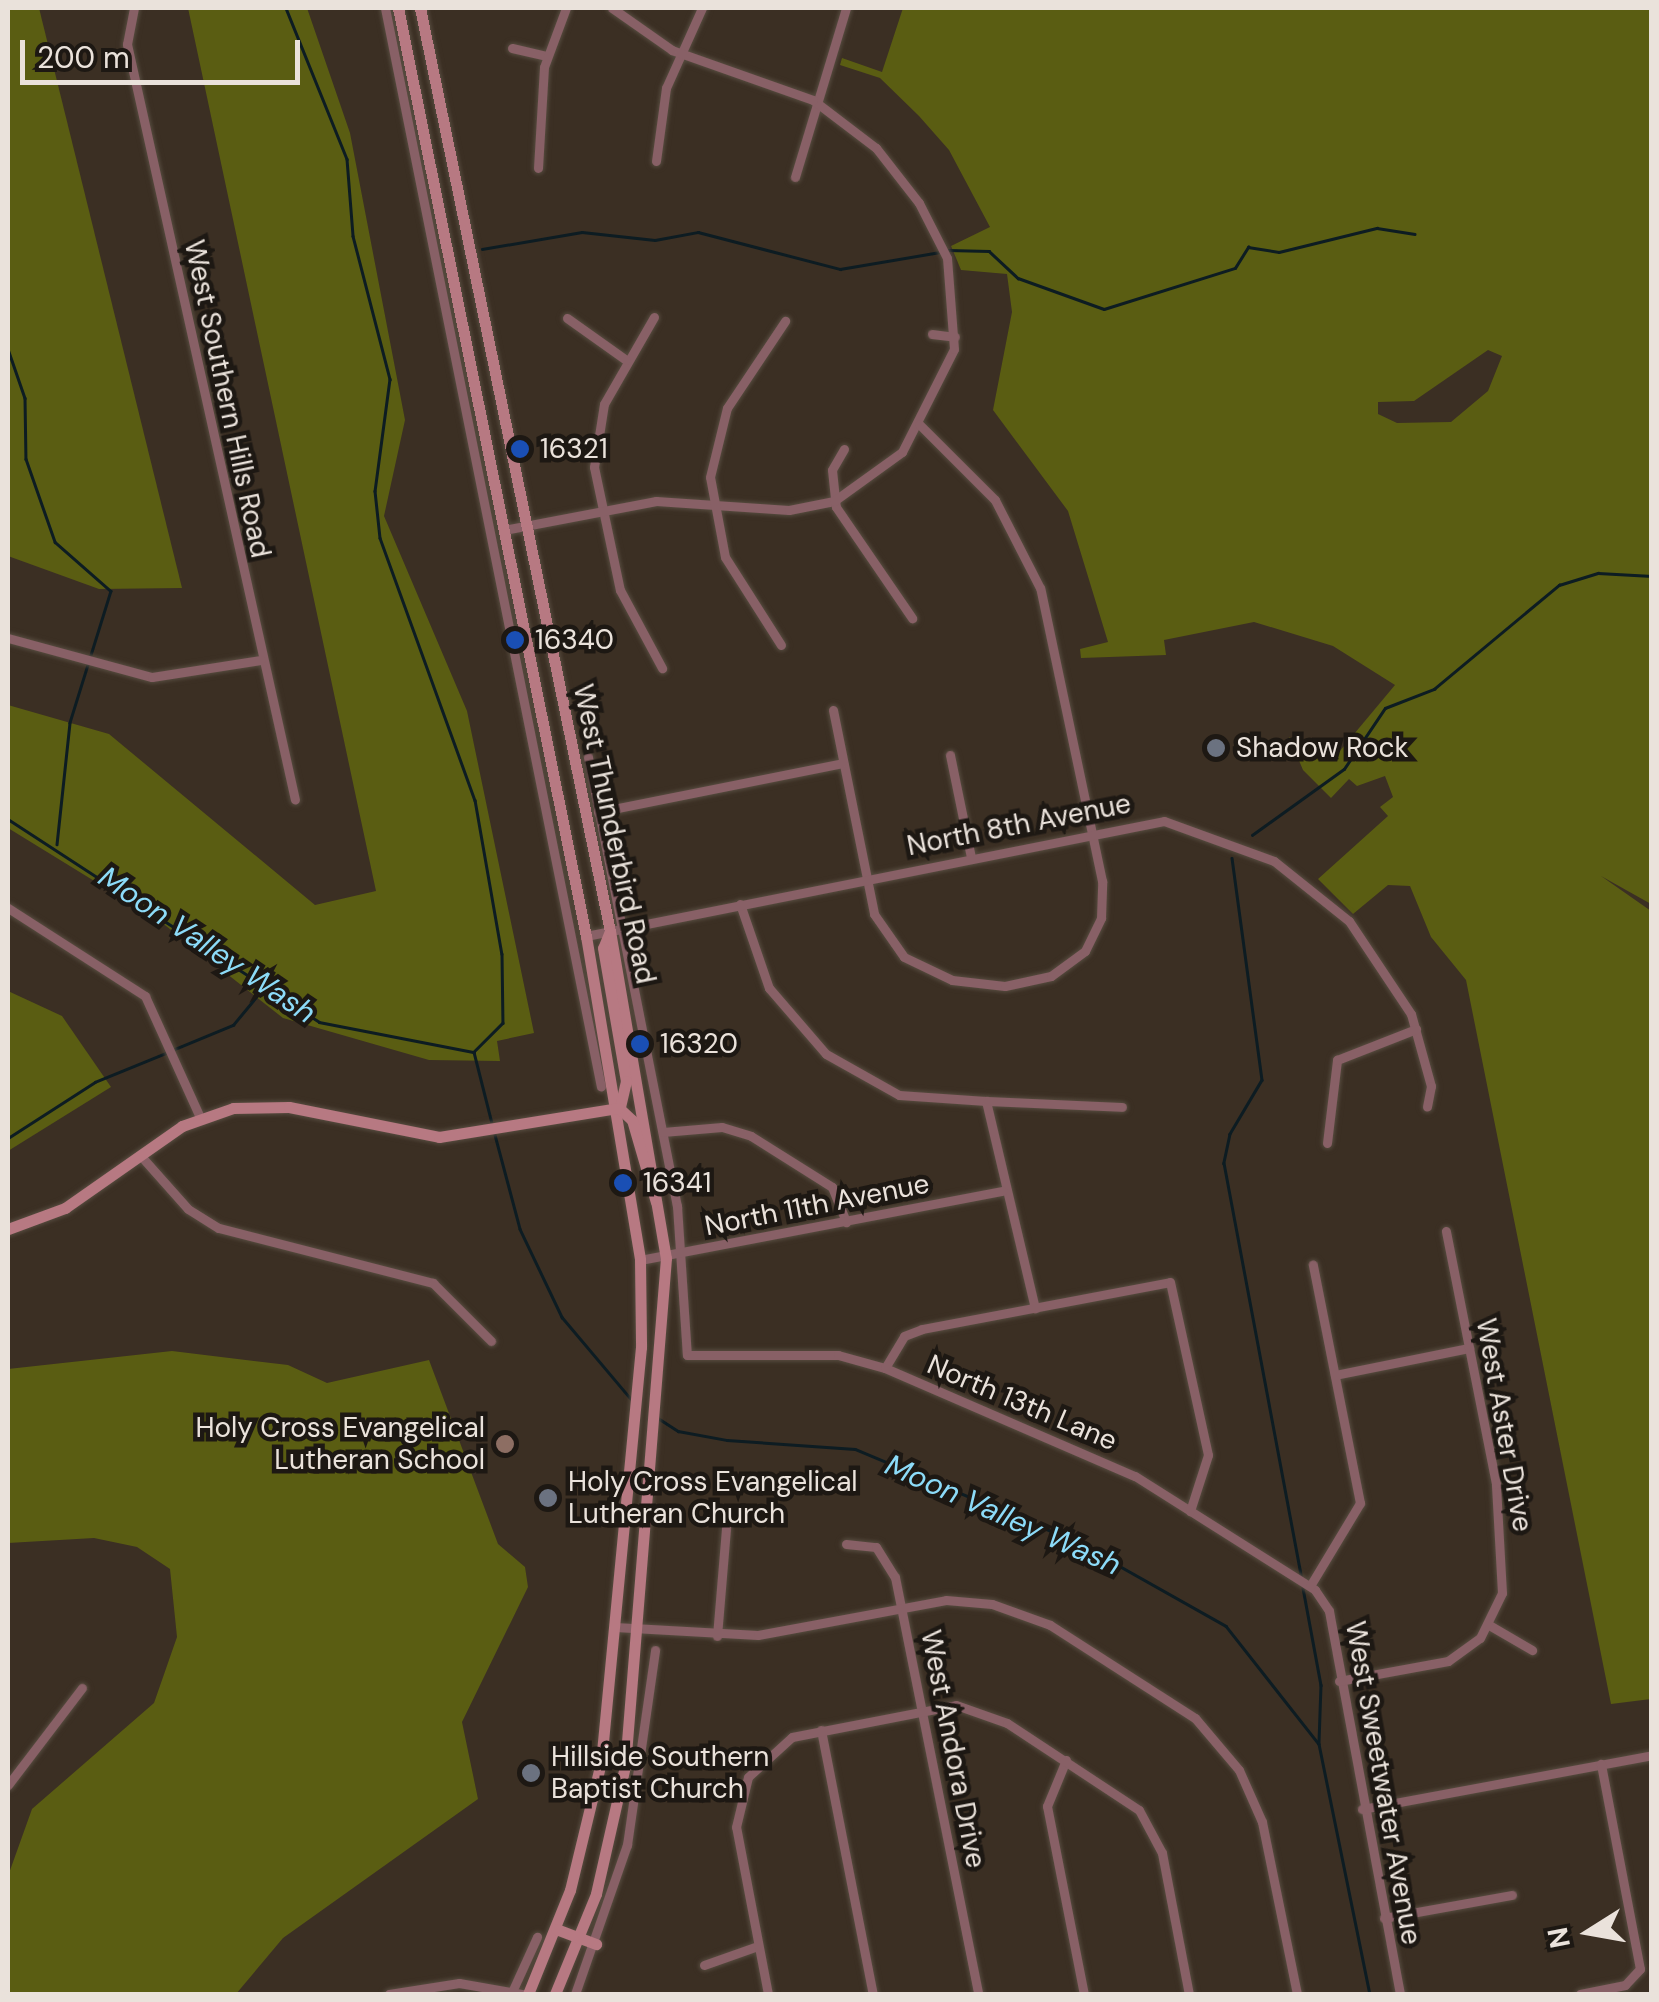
<!DOCTYPE html>
<html>
<head>
<meta charset="utf-8">
<style>
	body { margin:0 }
	#map { position:relative; width:1659px; height:2002px; overflow:hidden; background:#3b2f23; font-family:"DM Sans",sans-serif }
	div>[style] { position:absolute }
	[style*='--x'] { left:calc(var(--x)*1px); top:calc(var(--y)*1px); width:calc(var(--w)*1px); rotate:calc(var(--a)*1deg) }
	.green>* { inset:0; background:#5a5d12 }
	.stream>* { height:2.5px; margin:-1.25px; padding:0 1.25px; transform-origin:1.25px; border-radius:1.25px; background:#0d1c22 }
	.roads { filter:drop-shadow(0 0 2px #574c40) drop-shadow(0 0 2px #574c40) }
	.street>* { height:9px; margin:-4.5px; padding:0 4.5px; transform-origin:4.5px; border-radius:4.5px; background:#886066 }
	.secondary>* { height:11px; margin:-5.5px; padding:0 5.5px; transform-origin:5.5px; border-radius:5.5px; background:#b77982 }
	.dots>* { width:28px; height:28px; translate:-50% -50%; box-sizing:border-box; border:5px solid #1d1813; border-radius:50% }
	span { translate:-50% -50%; white-space:nowrap; text-align:center; line-height:1.15; -webkit-text-stroke:9px #1d1813; paint-order:stroke }
	.street-label { font-size:28px; color:#eae2db }
	.poi-label { font-size:28px; color:#eae2db }
	.left { translate:0 -50%; text-align:left }
	.right { translate:-100% -50%; text-align:right }
	.water-label { font-size:30px; color:#8cdbf8; font-style:italic }
	.frame { position:absolute; inset:0; border:10px solid #eae2db; pointer-events:none }
	.north { position:absolute; left:1539px; top:1882px; width:100px; height:100px; -webkit-text-stroke:8px #1d1813; paint-order:stroke; rotate:259deg; font-size:28px; font-weight:700; line-height:40px; text-align:center; color:#eae2db }
	.north::after { content:''; display:block; margin:auto; width:35px; height:45px; background:#eae2db; clip-path:polygon(50% 0,100% 100%,50% 72%,0 100%) }
	.scale { position:absolute; left:20px; top:40px; width:280px; height:45px; box-sizing:border-box; border:5px solid #eae2db; border-top:0; padding-left:12px; font-size:30px; line-height:35px; white-space:nowrap; color:#eae2db; -webkit-text-stroke:8px #1d1813; paint-order:stroke }
</style>
</head>
<body>
<div id="map">
	<div class="green">
		<div style="clip-path:polygon(8px 8px,39px 8px,182px 588px,99px 589px,8px 556px)"></div>
		<div style="clip-path:polygon(188px 8px,307px 8px,350px 133px,405px 420px,384px 516px,467px 711px,534px 1033px,497px 1041px,500px 1061px,429px 1060px,283px 1018px,161px 922px,8px 828px,8px 705px,109px 734px,315px 905px,376px 891px)"></div>
		<div style="clip-path:polygon(evenodd,903px 8px,1651px 8px,1651px 904px,1601px 876px,1651px 911px,1651px 1699px,1611px 1704px,1466px 980px,1431px 937px,1410px 886px,1388px 885px,1353px 914px,1318px 879px,1388px 816px,1380px 807px,1393px 797px,1385px 776px,1357px 786px,1349px 779px,1331px 798px,1303px 770px,1289px 737px,1334px 758px,1395px 685px,1333px 646px,1254px 622px,1164px 640px,1166px 655px,1081px 658px,1080px 649px,1108px 642px,1068px 511px,993px 410px,1012px 312px,1007px 274px,961px 270px,951px 246px,990px 227px,949px 150px,919px 116px,880px 78px,840px 65px,842px 58px,882px 72px,903px 8px,1488px 350px,1502px 356px,1488px 391px,1451px 422px,1397px 423px,1378px 414px,1378px 402px,1414px 401px,1488px 350px)"></div>
		<div style="clip-path:polygon(8px 991px,62px 1016px,111px 1087px,8px 1151px)"></div>
		<div style="clip-path:polygon(172px 1351px,288px 1365px,327px 1383px,429px 1360px,498px 1544px,525px 1567px,528px 1587px,462px 1722px,478px 1799px,283px 1938px,236px 1994px,8px 1994px,8px 1876px,32px 1809px,154px 1703px,177px 1637px,170px 1569px,137px 1547px,94px 1538px,8px 1543px,8px 1369px)"></div>
	</div>
	<div class="stream">
		<div style="--x:286;--y:8;--w:163;--a:68"></div>
		<div style="--x:347;--y:159;--w:77;--a:85.5"></div>
		<div style="--x:353;--y:236;--w:148;--a:75.5"></div>
		<div style="--x:390;--y:379;--w:113;--a:97.6"></div>
		<div style="--x:375;--y:491;--w:47;--a:83.9"></div>
		<div style="--x:380;--y:538;--w:279;--a:70.1"></div>
		<div style="--x:475;--y:800;--w:156;--a:80.1"></div>
		<div style="--x:502;--y:954;--w:69;--a:89.2"></div>
		<div style="--x:503;--y:1023;--w:40;--a:135"></div>
		<div style="--x:482;--y:249;--w:101;--a:-9.6"></div>
		<div style="--x:582;--y:232;--w:73;--a:6.3"></div>
		<div style="--x:655;--y:240;--w:44;--a:-10.5"></div>
		<div style="--x:698;--y:232;--w:147;--a:14.6"></div>
		<div style="--x:840;--y:269;--w:101;--a:-9.6"></div>
		<div style="--x:948;--y:250;--w:41;--a:1.4"></div>
		<div style="--x:989;--y:251;--w:40;--a:43"></div>
		<div style="--x:1018;--y:278;--w:91;--a:19.8"></div>
		<div style="--x:1104;--y:309;--w:137;--a:-17.4"></div>
		<div style="--x:1235;--y:268;--w:25;--a:-58"></div>
		<div style="--x:1248;--y:247;--w:31;--a:9"></div>
		<div style="--x:1279;--y:252;--w:101;--a:-13.8"></div>
		<div style="--x:1377;--y:228;--w:38;--a:9"></div>
		<div style="--x:8;--y:349;--w:52;--a:70.9"></div>
		<div style="--x:25;--y:398;--w:61;--a:89.1"></div>
		<div style="--x:26;--y:459;--w:88;--a:70.7"></div>
		<div style="--x:55;--y:542;--w:74;--a:41.2"></div>
		<div style="--x:111;--y:591;--w:138;--a:107.3"></div>
		<div style="--x:70;--y:723;--w:122;--a:96.1"></div>
		<div style="--x:8;--y:819;--w:371;--a:33.1"></div>
		<div style="--x:319;--y:1022;--w:158;--a:11"></div>
		<div style="--x:474;--y:1052;--w:73;--a:75.8"></div>
		<div style="--x:1252;--y:835;--w:113;--a:-35.7"></div>
		<div style="--x:1344;--y:769;--w:73;--a:-56.1"></div>
		<div style="--x:1385;--y:708;--w:53;--a:-21.2"></div>
		<div style="--x:1434;--y:689;--w:163;--a:-39.8"></div>
		<div style="--x:1559;--y:585;--w:41;--a:-17.1"></div>
		<div style="--x:1598;--y:573;--w:54;--a:3.2"></div>
		<div style="--x:1232;--y:858;--w:224;--a:82.3"></div>
		<div style="--x:1262;--y:1080;--w:63;--a:120.7"></div>
		<div style="--x:1230;--y:1134;--w:30;--a:102"></div>
		<div style="--x:1224;--y:1163;--w:419;--a:79.4"></div>
		<div style="--x:175;--y:1049;--w:63;--a:-22.5"></div>
		<div style="--x:233;--y:1025;--w:44;--a:-50.5"></div>
		<div style="--x:494;--y:1131;--w:101;--a:75.1"></div>
		<div style="--x:520;--y:1229;--w:98;--a:64.5"></div>
		<div style="--x:562;--y:1317;--w:107;--a:49.9"></div>
		<div style="--x:8;--y:1138;--w:103;--a:-32.8"></div>
		<div style="--x:95;--y:1082;--w:79;--a:-22.3"></div>
		<div style="--x:658;--y:1418;--w:24;--a:33"></div>
		<div style="--x:678;--y:1431;--w:50;--a:10.4"></div>
		<div style="--x:727;--y:1440;--w:128;--a:4"></div>
		<div style="--x:855;--y:1449;--w:241;--a:22.7"></div>
		<div style="--x:1077;--y:1542;--w:171;--a:29.4"></div>
		<div style="--x:1226;--y:1626;--w:150;--a:51.8"></div>
		<div style="--x:1319;--y:1744;--w:255;--a:78.5"></div>
		<div style="--x:1303;--y:1588;--w:99;--a:79.5"></div>
		<div style="--x:1321;--y:1685;--w:58;--a:92"></div>
	</div>
	<div class="roads">
		<div class="street">
			<div style="--x:134;--y:8;--w:37;--a:101"></div>
			<div style="--x:127;--y:44;--w:774;--a:77.47"></div>
			<div style="--x:385;--y:8;--w:1100;--a:78.68"></div>
			<div style="--x:512;--y:48;--w:36;--a:13"></div>
			<div style="--x:656;--y:161;--w:74;--a:-82.2"></div>
			<div style="--x:666;--y:88;--w:88;--a:-65.8"></div>
			<div style="--x:538;--y:168;--w:101;--a:-86.6"></div>
			<div style="--x:544;--y:67;--w:63;--a:-69.6"></div>
			<div style="--x:795;--y:177;--w:177;--a:-73.2"></div>
			<div style="--x:654;--y:317;--w:100;--a:119.9"></div>
			<div style="--x:604;--y:404;--w:64;--a:99"></div>
			<div style="--x:594;--y:467;--w:126;--a:78.1"></div>
			<div style="--x:620;--y:590;--w:89;--a:61.7"></div>
			<div style="--x:567;--y:318;--w:72;--a:35.4"></div>
			<div style="--x:932;--y:334;--w:23;--a:7"></div>
			<div style="--x:844;--y:449;--w:24;--a:120"></div>
			<div style="--x:832;--y:470;--w:37;--a:84"></div>
			<div style="--x:836;--y:507;--w:135;--a:55.6"></div>
			<div style="--x:504;--y:530;--w:155;--a:-10.8"></div>
			<div style="--x:656;--y:501;--w:133;--a:3.9"></div>
			<div style="--x:789;--y:510;--w:46;--a:-11.3"></div>
			<div style="--x:834;--y:501;--w:84;--a:-35.8"></div>
			<div style="--x:902;--y:452;--w:115;--a:-63.2"></div>
			<div style="--x:954;--y:349;--w:91;--a:-94.4"></div>
			<div style="--x:947;--y:258;--w:62;--a:-117"></div>
			<div style="--x:919;--y:203;--w:70;--a:-128"></div>
			<div style="--x:876;--y:148;--w:79;--a:-142.7"></div>
			<div style="--x:813;--y:100;--w:150;--a:-160.5"></div>
			<div style="--x:672;--y:50;--w:73;--a:-145"></div>
			<div style="--x:8;--y:638;--w:149;--a:15.2"></div>
			<div style="--x:152;--y:677;--w:110;--a:-8.9"></div>
			<div style="--x:781;--y:645;--w:104;--a:-122.5"></div>
			<div style="--x:725;--y:557;--w:81;--a:-100.6"></div>
			<div style="--x:710;--y:477;--w:71;--a:-76.2"></div>
			<div style="--x:727;--y:408;--w:105;--a:-56.3"></div>
			<div style="--x:833;--y:710;--w:208;--a:78.6"></div>
			<div style="--x:874;--y:914;--w:52;--a:55.1"></div>
			<div style="--x:904;--y:957;--w:53;--a:25.6"></div>
			<div style="--x:952;--y:980;--w:53;--a:6.5"></div>
			<div style="--x:1005;--y:986;--w:47;--a:-12.3"></div>
			<div style="--x:1051;--y:976;--w:42;--a:-36.3"></div>
			<div style="--x:1085;--y:951;--w:37;--a:-64"></div>
			<div style="--x:1101;--y:918;--w:37;--a:-88"></div>
			<div style="--x:1102;--y:881;--w:299;--a:-101.9"></div>
			<div style="--x:1040;--y:588;--w:99;--a:-117.1"></div>
			<div style="--x:995;--y:500;--w:107;--a:-135"></div>
			<div style="--x:950;--y:755;--w:104;--a:78.4"></div>
			<div style="--x:588;--y:757;--w:458;--a:78.8"></div>
			<div style="--x:677;--y:1206;--w:149;--a:86.2"></div>
			<div style="--x:687;--y:1355;--w:151;--a:0"></div>
			<div style="--x:838;--y:1355;--w:49;--a:15.5"></div>
			<div style="--x:885;--y:1368;--w:272;--a:23.4"></div>
			<div style="--x:1135;--y:1476;--w:213;--a:32.3"></div>
			<div style="--x:1315;--y:1590;--w:25;--a:56"></div>
			<div style="--x:1329;--y:1611;--w:390;--a:79.5"></div>
			<div style="--x:598;--y:812;--w:250;--a:-11.3"></div>
			<div style="--x:740;--y:904;--w:89;--a:71"></div>
			<div style="--x:769;--y:988;--w:87;--a:49.2"></div>
			<div style="--x:826;--y:1054;--w:84;--a:29.3"></div>
			<div style="--x:899;--y:1095;--w:87;--a:3.9"></div>
			<div style="--x:986;--y:1101;--w:213;--a:76.7"></div>
			<div style="--x:8;--y:908;--w:163;--a:32.7"></div>
			<div style="--x:145;--y:996;--w:133;--a:65.6"></div>
			<div style="--x:586;--y:936;--w:589;--a:-11.25"></div>
			<div style="--x:1164;--y:821;--w:117;--a:20"></div>
			<div style="--x:1274;--y:861;--w:96;--a:38.7"></div>
			<div style="--x:1349;--y:921;--w:112;--a:56.3"></div>
			<div style="--x:1411;--y:1014;--w:75;--a:74.5"></div>
			<div style="--x:1431;--y:1086;--w:21;--a:101"></div>
			<div style="--x:986;--y:1101;--w:136;--a:2.5"></div>
			<div style="--x:663;--y:1132;--w:59;--a:-4.8"></div>
			<div style="--x:722;--y:1127;--w:30;--a:17"></div>
			<div style="--x:751;--y:1136;--w:96;--a:32.2"></div>
			<div style="--x:832;--y:1187;--w:38;--a:68"></div>
			<div style="--x:1327;--y:1143;--w:84;--a:-83.1"></div>
			<div style="--x:1337;--y:1060;--w:85;--a:-21.4"></div>
			<div style="--x:140;--y:1155;--w:72;--a:48.4"></div>
			<div style="--x:188;--y:1209;--w:36;--a:32"></div>
			<div style="--x:219;--y:1228;--w:221;--a:14.4"></div>
			<div style="--x:433;--y:1283;--w:82;--a:45"></div>
			<div style="--x:640;--y:1260;--w:369;--a:-10.8"></div>
			<div style="--x:885;--y:1368;--w:37;--a:-59"></div>
			<div style="--x:904;--y:1336;--w:19;--a:-21"></div>
			<div style="--x:922;--y:1329;--w:252;--a:-10.7"></div>
			<div style="--x:1170;--y:1282;--w:177;--a:77.6"></div>
			<div style="--x:1208;--y:1455;--w:59;--a:107.8"></div>
			<div style="--x:1335;--y:1375;--w:137;--a:-11.4"></div>
			<div style="--x:846;--y:1544;--w:30;--a:6"></div>
			<div style="--x:876;--y:1547;--w:36;--a:58"></div>
			<div style="--x:895;--y:1577;--w:425;--a:78.7"></div>
			<div style="--x:1310;--y:1586;--w:97;--a:-58.9"></div>
			<div style="--x:1360;--y:1503;--w:243;--a:-101.2"></div>
			<div style="--x:1489;--y:1625;--w:50;--a:30.2"></div>
			<div style="--x:615;--y:1627;--w:143;--a:3.2"></div>
			<div style="--x:758;--y:1635;--w:191;--a:-10.5"></div>
			<div style="--x:946;--y:1600;--w:46;--a:5"></div>
			<div style="--x:992;--y:1604;--w:62;--a:19.9"></div>
			<div style="--x:1050;--y:1625;--w:172;--a:32.7"></div>
			<div style="--x:1195;--y:1718;--w:68;--a:49.8"></div>
			<div style="--x:1239;--y:1770;--w:57;--a:66.1"></div>
			<div style="--x:1262;--y:1822;--w:176;--a:78.5"></div>
			<div style="--x:717;--y:1636;--w:108;--a:-85.2"></div>
			<div style="--x:1339;--y:1681;--w:111;--a:-10.4"></div>
			<div style="--x:1448;--y:1661;--w:39;--a:-36"></div>
			<div style="--x:1480;--y:1638;--w:50;--a:-63.9"></div>
			<div style="--x:1502;--y:1593;--w:109;--a:-93.2"></div>
			<div style="--x:1496;--y:1484;--w:258;--a:-101.2"></div>
			<div style="--x:821;--y:1730;--w:269;--a:78.9"></div>
			<div style="--x:1066;--y:1760;--w:50;--a:112.4"></div>
			<div style="--x:1047;--y:1806;--w:192;--a:78.9"></div>
			<div style="--x:8;--y:1785;--w:122;--a:-52.7"></div>
			<div style="--x:1362;--y:1809;--w:295;--a:-10.5"></div>
			<div style="--x:1384;--y:1918;--w:130;--a:-10.2"></div>
			<div style="--x:704;--y:1965;--w:57;--a:-19.4"></div>
			<div style="--x:389;--y:1994;--w:71;--a:-8.9"></div>
			<div style="--x:459;--y:1983;--w:65;--a:9.8"></div>
			<div style="--x:511;--y:1994;--w:63;--a:-65.5"></div>
			<div style="--x:575;--y:1994;--w:158;--a:-70.8"></div>
			<div style="--x:627;--y:1845;--w:197;--a:-81.8"></div>
			<div style="--x:768;--y:1994;--w:170;--a:-100.8"></div>
			<div style="--x:736;--y:1827;--w:51;--a:-76.5"></div>
			<div style="--x:748;--y:1777;--w:59;--a:-42.3"></div>
			<div style="--x:792;--y:1737;--w:167;--a:-11"></div>
			<div style="--x:956;--y:1705;--w:54;--a:19.4"></div>
			<div style="--x:1007;--y:1723;--w:158;--a:33.4"></div>
			<div style="--x:1139;--y:1810;--w:49;--a:61.9"></div>
			<div style="--x:1162;--y:1853;--w:144;--a:79.2"></div>
			<div style="--x:1580;--y:1994;--w:46;--a:-11.3"></div>
			<div style="--x:1625;--y:1985;--w:22;--a:-47"></div>
			<div style="--x:1640;--y:1969;--w:209;--a:-100.8"></div>
		</div>
		<div class="secondary">
			<div style="--x:398;--y:8;--w:947;--a:78.55"></div>
			<div style="--x:586;--y:936;--w:328;--a:80.5"></div>
			<div style="--x:640;--y:1260;--w:87;--a:89.3"></div>
			<div style="--x:641;--y:1347;--w:417;--a:95.5"></div>
			<div style="--x:601;--y:1762;--w:132;--a:103.6"></div>
			<div style="--x:570;--y:1890;--w:112;--a:112"></div>
			<div style="--x:420;--y:8;--w:942;--a:78.37"></div>
			<div style="--x:610;--y:931;--w:332;--a:80.3"></div>
			<div style="--x:666;--y:1258;--w:510;--a:94.61"></div>
			<div style="--x:625;--y:1766;--w:131;--a:102.8"></div>
			<div style="--x:596;--y:1894;--w:108;--a:112.3"></div>
			<div style="--x:610;--y:931;--w:18;--a:112"></div>
			<div style="--x:603;--y:948;--w:135;--a:80.2"></div>
			<div style="--x:626;--y:1081;--w:27;--a:103"></div>
			<div style="--x:619;--y:1108;--w:18;--a:43"></div>
			<div style="--x:632;--y:1120;--w:85;--a:73.7"></div>
			<div style="--x:8;--y:1229;--w:61;--a:-20.2"></div>
			<div style="--x:65;--y:1208;--w:143;--a:-35"></div>
			<div style="--x:182;--y:1126;--w:54;--a:-19.4"></div>
			<div style="--x:233;--y:1108;--w:56;--a:-1"></div>
			<div style="--x:289;--y:1107;--w:153;--a:11.3"></div>
			<div style="--x:439;--y:1137;--w:182;--a:-9.2"></div>
			<div style="--x:556;--y:1929;--w:43;--a:20.6"></div>
		</div>
	</div>
	<div class="dots">
		<div style="left:520px;top:449px;background:#1a4fb4"></div>
		<div style="left:515px;top:640px;background:#1a4fb4"></div>
		<div style="left:1216px;top:748px;background:#6b7280"></div>
		<div style="left:640px;top:1044px;background:#1a4fb4"></div>
		<div style="left:623px;top:1183px;background:#1a4fb4"></div>
		<div style="left:505px;top:1444px;background:#8d6e63"></div>
		<div style="left:548px;top:1498px;background:#6b7280"></div>
		<div style="left:531px;top:1773px;background:#6b7280"></div>
	</div>
	<div class="street-label">
		<span style="left:227px;top:399px;rotate:78deg">West Southern Hills Road</span>
		<span style="left:1019px;top:825px;rotate:-11deg">North 8th Avenue</span>
		<span style="left:614px;top:834px;rotate:78deg">West Thunderbird Road</span>
		<span style="left:817px;top:1205px;rotate:-11deg">North 11th Avenue</span>
		<span style="left:1022px;top:1403px;rotate:23deg">North 13th Lane</span>
		<span style="left:1504px;top:1425px;rotate:80deg">West Aster Drive</span>
		<span style="left:953px;top:1749px;rotate:79deg">West Andora Drive</span>
		<span style="left:1383px;top:1783px;rotate:80deg">West Sweetwater Avenue</span>
	</div>
	<div class="poi-label">
		<span class="left" style="left:540px;top:449px">16321</span>
		<span class="left" style="left:535px;top:640px">16340</span>
		<span class="left" style="left:1236px;top:748px">Shadow Rock</span>
		<span class="left" style="left:660px;top:1044px">16320</span>
		<span class="left" style="left:643px;top:1183px">16341</span>
		<span class="right" style="left:485px;top:1444px">Holy Cross Evangelical<br>Lutheran School</span>
		<span class="left" style="left:568px;top:1498px">Holy Cross Evangelical<br>Lutheran Church</span>
		<span class="left" style="left:551px;top:1773px">Hillside Southern<br>Baptist Church</span>
	</div>
	<div class="water-label">
		<span style="left:207px;top:945px;rotate:34deg">Moon Valley Wash</span>
		<span style="left:1003px;top:1515px;rotate:24deg">Moon Valley Wash</span>
	</div>
	<div class="frame"></div>
	<div class="north">N</div>
	<div class="scale">200 m</div>
</div>
</body>
</html>
